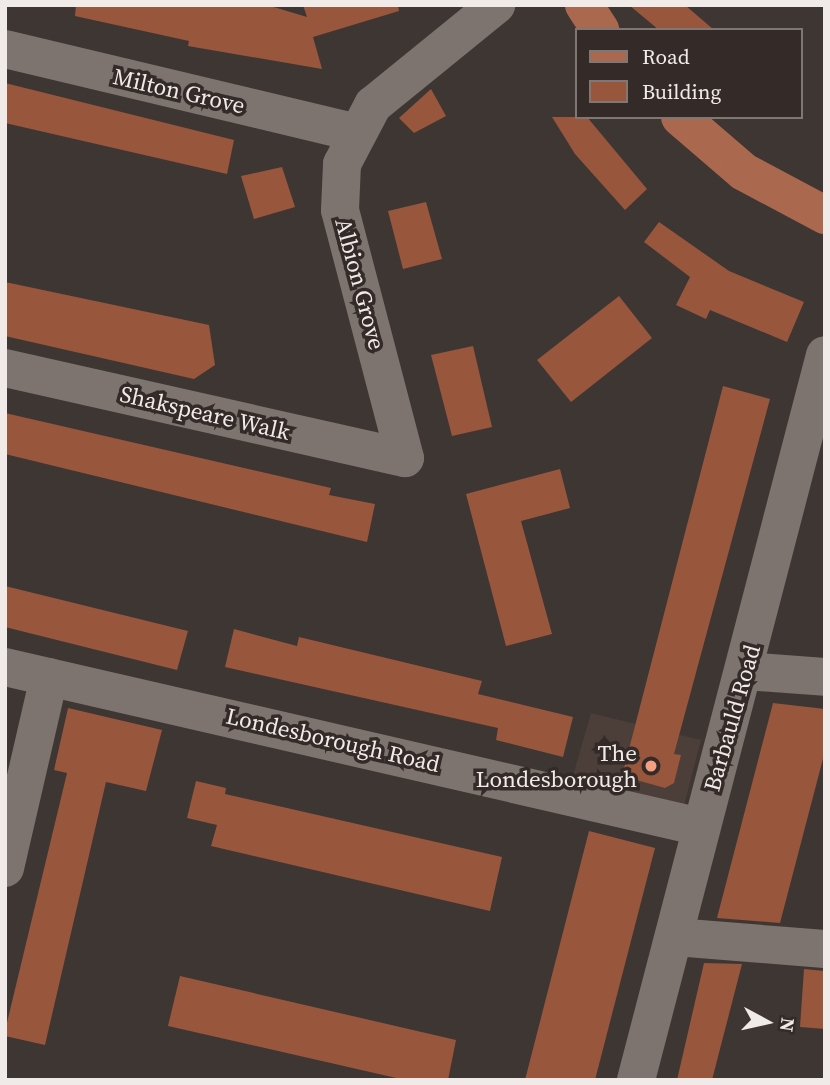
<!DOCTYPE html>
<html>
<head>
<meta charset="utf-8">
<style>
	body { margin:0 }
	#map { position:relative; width:830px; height:1085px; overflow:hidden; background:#3e3632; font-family:"Source Serif 4",serif }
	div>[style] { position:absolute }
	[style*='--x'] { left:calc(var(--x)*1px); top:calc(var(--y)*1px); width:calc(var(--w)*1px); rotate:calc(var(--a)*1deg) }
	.built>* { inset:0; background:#4c3e38 }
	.building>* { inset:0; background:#98563d }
	.minor>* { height:38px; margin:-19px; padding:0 19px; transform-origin:19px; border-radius:19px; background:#7d736f }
	.major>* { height:38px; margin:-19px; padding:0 19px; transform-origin:19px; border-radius:19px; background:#aa684f }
	.dots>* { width:19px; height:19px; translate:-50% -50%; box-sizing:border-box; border:4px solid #342b28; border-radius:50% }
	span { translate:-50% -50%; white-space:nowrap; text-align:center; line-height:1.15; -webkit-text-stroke:7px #342b28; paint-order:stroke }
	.street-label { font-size:23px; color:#f0eae8 }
	.poi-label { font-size:23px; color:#f0eae8 }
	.right { translate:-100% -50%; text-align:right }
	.frame { position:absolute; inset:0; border:7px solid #f0eae8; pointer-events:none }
	.legend { position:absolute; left:575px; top:28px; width:228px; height:91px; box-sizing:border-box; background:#342b28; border:2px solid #7f7775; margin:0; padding:9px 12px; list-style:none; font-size:21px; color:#f0eae8 }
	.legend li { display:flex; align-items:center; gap:14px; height:35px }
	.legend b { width:35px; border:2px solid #7f7775 }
	.north { position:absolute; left:732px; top:987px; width:70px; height:70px; -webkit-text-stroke:5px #342b28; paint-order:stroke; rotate:98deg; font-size:19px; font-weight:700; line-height:28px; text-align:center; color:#f0eae8 }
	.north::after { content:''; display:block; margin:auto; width:24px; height:32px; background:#f0eae8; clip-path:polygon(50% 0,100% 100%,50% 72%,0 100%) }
</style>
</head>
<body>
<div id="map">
	<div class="built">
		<div style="clip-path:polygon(591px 713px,701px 740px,684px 806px,572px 779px)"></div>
	</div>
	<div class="building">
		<div style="clip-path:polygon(76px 5px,267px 5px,307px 17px,303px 5px,398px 5px,399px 11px,313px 37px,322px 69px,188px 46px,189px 41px,75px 16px)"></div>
		<div style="clip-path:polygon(629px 5px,685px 5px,714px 30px,659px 30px)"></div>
		<div style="clip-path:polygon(5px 83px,234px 140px,227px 174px,5px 123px)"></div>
		<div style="clip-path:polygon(431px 89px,446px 116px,414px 133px,399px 118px)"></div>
		<div style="clip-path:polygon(552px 117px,587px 117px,647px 189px,625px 210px,575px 154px)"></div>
		<div style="clip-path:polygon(282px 167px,295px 207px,254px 219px,241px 176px)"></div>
		<div style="clip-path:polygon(426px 202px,442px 259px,403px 269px,388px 211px)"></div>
		<div style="clip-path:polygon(659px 222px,729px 271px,804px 302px,787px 342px,710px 310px,706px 319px,676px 305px,690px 277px,644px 242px)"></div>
		<div style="clip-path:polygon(5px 282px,209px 325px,215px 365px,194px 379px,5px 336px)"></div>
		<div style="clip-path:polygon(619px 296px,652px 338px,571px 402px,537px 360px)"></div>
		<div style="clip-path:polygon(473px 346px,492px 427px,452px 436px,431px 355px)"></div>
		<div style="clip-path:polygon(723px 386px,770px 399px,674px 754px,681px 755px,674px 783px,665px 788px,622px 776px)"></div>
		<div style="clip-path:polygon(5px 413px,331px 488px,329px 495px,375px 504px,367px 542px,5px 454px)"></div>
		<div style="clip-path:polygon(560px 469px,570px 508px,521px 521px,552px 634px,506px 646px,466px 494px)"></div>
		<div style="clip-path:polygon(5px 586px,188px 631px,177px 670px,5px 627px)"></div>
		<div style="clip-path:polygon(234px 629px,297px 646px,299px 637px,482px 681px,478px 694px,573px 717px,563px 757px,496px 740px,498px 728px,225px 667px)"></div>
		<div style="clip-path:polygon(773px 703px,825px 709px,825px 751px,780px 923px,717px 918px)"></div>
		<div style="clip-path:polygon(68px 708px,162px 730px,146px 791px,106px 782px,45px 1045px,5px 1036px,5px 1031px,67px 773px,54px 770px)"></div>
		<div style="clip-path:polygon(196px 781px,226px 788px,225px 794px,502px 857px,490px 911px,211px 846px,217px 825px,187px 818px)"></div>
		<div style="clip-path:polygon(589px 831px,655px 848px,595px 1080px,525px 1080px)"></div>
		<div style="clip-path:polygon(704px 963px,742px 964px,712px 1080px,677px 1080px)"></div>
		<div style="clip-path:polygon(804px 969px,825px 971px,825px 1029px,800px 1027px)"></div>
		<div style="clip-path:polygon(180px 976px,456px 1040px,448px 1080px,405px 1080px,168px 1026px)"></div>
	</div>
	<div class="minor">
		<div style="--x:5;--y:49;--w:359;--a:13.4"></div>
		<div style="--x:5;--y:368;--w:410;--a:12.7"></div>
		<div style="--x:405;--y:458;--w:256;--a:-104.7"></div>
		<div style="--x:340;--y:210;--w:46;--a:-87.5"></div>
		<div style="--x:342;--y:164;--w:67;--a:-62.3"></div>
		<div style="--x:373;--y:105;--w:159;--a:-39.1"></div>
		<div style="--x:5;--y:667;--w:714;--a:12.95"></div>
		<div style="--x:746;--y:671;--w:79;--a:4.3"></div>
		<div style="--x:5;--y:868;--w:196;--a:-77"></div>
		<div style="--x:675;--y:937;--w:150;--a:4.6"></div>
		<div style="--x:636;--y:1080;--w:749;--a:-75.39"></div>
	</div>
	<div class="major">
		<div style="--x:584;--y:5;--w:30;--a:57"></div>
		<div style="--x:680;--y:117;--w:84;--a:40.7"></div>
		<div style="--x:744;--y:172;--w:92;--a:28"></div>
	</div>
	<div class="dots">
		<div style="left:651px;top:766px;background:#f2a081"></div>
	</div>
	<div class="street-label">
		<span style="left:179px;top:91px;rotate:13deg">Milton Grove</span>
		<span style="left:360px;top:284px;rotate:75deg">Albion Grove</span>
		<span style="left:205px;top:413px;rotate:13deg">Shakspeare Walk</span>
		<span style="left:732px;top:718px;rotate:-74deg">Barbauld Road</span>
		<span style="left:333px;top:740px;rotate:13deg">Londesborough Road</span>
	</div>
	<div class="poi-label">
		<span class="right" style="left:637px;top:766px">The<br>Londesborough</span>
	</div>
	<div class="frame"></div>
	<ul class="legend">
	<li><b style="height:9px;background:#aa684f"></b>Road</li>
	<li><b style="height:19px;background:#98563d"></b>Building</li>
	</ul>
	<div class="north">N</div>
</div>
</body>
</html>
